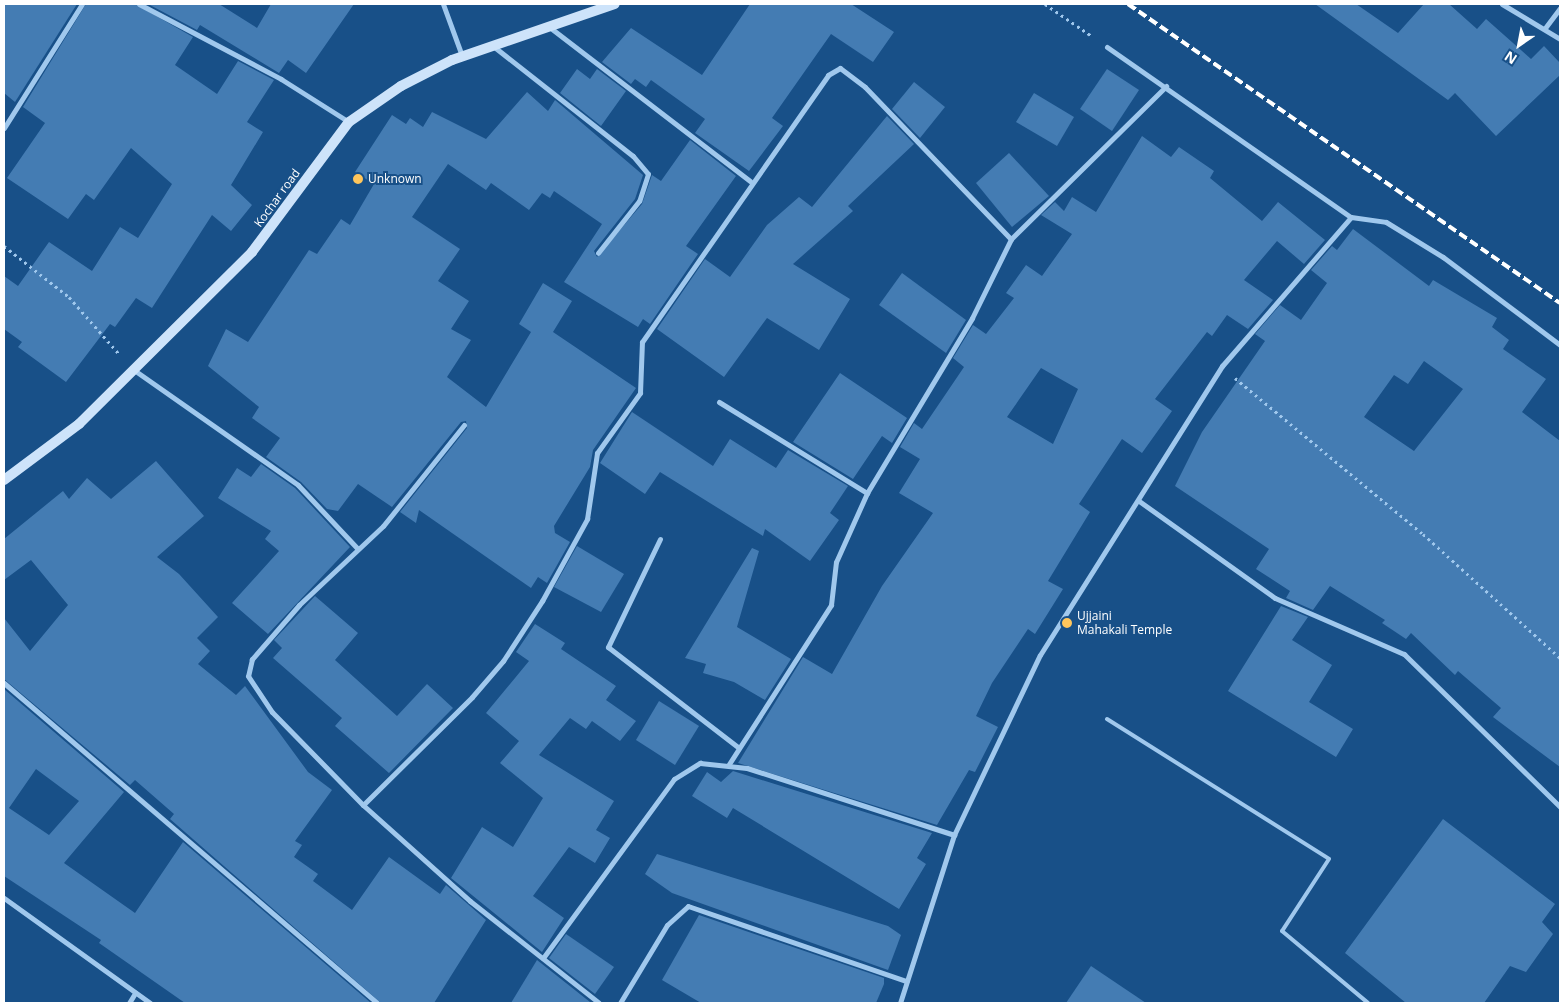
<!DOCTYPE html>
<html>
<head>
<meta charset="utf-8">
<style>
	body { margin:0 }
	#map { position:relative; width:1564px; height:1007px; overflow:hidden; background:#185088; font-family:"Open Sans",sans-serif }
	div>[style] { position:absolute }
	[style*='--x'] { left:calc(var(--x)*1px); top:calc(var(--y)*1px); width:calc(var(--w)*1px); rotate:calc(var(--a)*1deg) }
	.building>* { inset:0; background:#447cb3 }
	.path>* { height:3px; margin-top:-1.5px; transform-origin:0; background:repeating-linear-gradient(90deg,#a0c8ed 0 2.5px,transparent 0 6.5px) }
	.lane>* { height:4px; margin:-2px; padding:0 2px; transform-origin:2px; border-radius:2px; background:#a0c8ed }
	.street>* { height:5px; margin:-2.5px; padding:0 2.5px; transform-origin:2.5px; border-radius:2.5px; background:#a0c8ed }
	.secondary>* { height:10px; margin:-5px; padding:0 5px; transform-origin:5px; border-radius:5px; background:#cde3fa }
	.rail>* { height:4px; margin-top:-2px; transform-origin:0; background:repeating-linear-gradient(90deg,#fff 0 9px,transparent 0 13px) }
	.dots>* { width:14px; height:14px; translate:-50% -50%; box-sizing:border-box; border:2px solid #185088; border-radius:50% }
	span { translate:-50% -50%; white-space:nowrap; text-align:center; line-height:1.15; -webkit-text-stroke:4px #185088; paint-order:stroke }
	.poi-label { font-size:12px; color:#fff }
	.left { translate:0 -50%; text-align:left }
	.street-label { font-size:12px; color:#fff }
	.frame { position:absolute; inset:0; border:5px solid #fff; pointer-events:none }
	.north { position:absolute; left:1494px; top:20px; width:50px; height:50px; -webkit-text-stroke:4px #185088; paint-order:stroke; rotate:213deg; font-size:14px; font-weight:700; line-height:20px; text-align:center; color:#fff }
	.north::after { content:''; display:block; margin:auto; width:18px; height:22px; background:#fff; clip-path:polygon(50% 0,100% 100%,50% 72%,0 100%) }
</style>
</head>
<body>
<div id="map">
	<div class="building">
		<div style="clip-path:polygon(4px 4px,77px 4px,15px 102px,4px 93px)"></div>
		<div style="clip-path:polygon(86px 4px,135px 4px,193px 37px,175px 65px,217px 94px,238px 61px,274px 80px,247px 122px,263px 132px,231px 185px,252px 205px,231px 231px,212px 215px,152px 308px,136px 298px,115px 327px,110px 324px,66px 382px,18px 347px,22px 342px,4px 329px,4px 276px,18px 286px,49px 242px,92px 271px,120px 227px,138px 238px,172px 184px,131px 148px,94px 200px,86px 194px,68px 219px,7px 178px,45px 123px,23px 107px)"></div>
		<div style="clip-path:polygon(148px 4px,219px 4px,257px 28px,271px 4px,354px 4px,306px 73px,288px 60px,279px 73px,200px 25px,197px 30px)"></div>
		<div style="clip-path:polygon(750px 4px,851px 4px,894px 32px,873px 62px,831px 34px,772px 118px,783px 126px,749px 171px,695px 133px,705px 119px,651px 80px,646px 87px,635px 79px,631px 84px,602px 62px,631px 28px,702px 75px)"></div>
		<div style="clip-path:polygon(1315px 4px,1356px 4px,1398px 33px,1424px 4px,1449px 4px,1477px 29px,1486px 19px,1531px 59px,1544px 46px,1560px 63px,1560px 75px,1496px 136px,1455px 93px,1448px 100px)"></div>
		<div style="clip-path:polygon(577px 69px,590px 79px,597px 69px,626px 91px,601px 126px,560px 93px)"></div>
		<div style="clip-path:polygon(1107px 69px,1139px 90px,1112px 131px,1080px 109px)"></div>
		<div style="clip-path:polygon(914px 82px,945px 107px,920px 138px,892px 109px)"></div>
		<div style="clip-path:polygon(527px 92px,548px 111px,555px 100px,643px 175px,635px 199px,594px 251px,597px 257px,642px 204px,652px 175px,661px 181px,690px 140px,736px 176px,686px 246px,698px 254px,650px 324px,643px 319px,638px 327px,564px 282px,602px 224px,554px 191px,550px 198px,542px 193px,529px 210px,491px 183px,486px 190px,448px 164px,412px 217px,460px 249px,438px 281px,469px 301px,451px 329px,471px 340px,447px 377px,486px 407px,531px 332px,519px 324px,543px 283px,572px 301px,553px 332px,636px 388px,593px 450px,590px 467px,554px 526px,555px 533px,570px 542px,547px 583px,538px 577px,531px 588px,419px 510px,416px 523px,400px 512px,467px 428px,466px 421px,461px 422px,392px 507px,358px 484px,338px 511px,327px 509px,301px 482px,266px 457px,280px 438px,252px 418px,259px 407px,208px 366px,226px 329px,248px 342px,309px 250px,317px 254px,341px 219px,350px 225px,374px 184px,355px 172px,392px 115px,406px 124px,410px 118px,423px 127px,432px 112px,486px 139px)"></div>
		<div style="clip-path:polygon(1034px 93px,1074px 117px,1057px 146px,1016px 122px)"></div>
		<div style="clip-path:polygon(887px 116px,914px 144px,848px 206px,853px 211px,793px 264px,850px 299px,819px 350px,767px 318px,724px 377px,657px 329px,705px 259px,730px 277px,767px 225px,799px 197px,812px 207px)"></div>
		<div style="clip-path:polygon(evenodd,1142px 136px,1171px 157px,1179px 147px,1214px 171px,1210px 178px,1262px 221px,1278px 202px,1325px 240px,1304px 264px,1277px 241px,1244px 280px,1273px 300px,1248px 329px,1227px 315px,1212px 336px,1207px 332px,1155px 399px,1172px 411px,1142px 453px,1122px 439px,1079px 504px,1090px 512px,1048px 581px,1063px 589px,1035px 634px,1028px 629px,992px 683px,976px 716px,998px 727px,975px 772px,969px 770px,937px 825px,738px 763px,803px 657px,832px 674px,882px 586px,933px 513px,899px 493px,920px 459px,900px 447px,914px 423px,922px 429px,964px 367px,953px 358px,973px 325px,986px 334px,1014px 298px,1006px 293px,1026px 265px,1042px 276px,1072px 234px,1041px 215px,1055px 202px,1064px 211px,1072px 197px,1096px 212px,1142px 136px,1041px 368px,1078px 389px,1053px 444px,1007px 417px,1041px 368px)"></div>
		<div style="clip-path:polygon(1009px 153px,1049px 196px,1012px 227px,976px 183px)"></div>
		<div style="clip-path:polygon(evenodd,1353px 229px,1429px 286px,1433px 280px,1497px 318px,1492px 327px,1509px 340px,1503px 349px,1546px 379px,1522px 412px,1560px 441px,1560px 767px,1493px 717px,1501px 708px,1458px 671px,1455px 675px,1411px 633px,1406px 639px,1382px 623px,1385px 620px,1330px 586px,1313px 610px,1286px 598px,1290px 591px,1256px 569px,1269px 549px,1175px 486px,1202px 432px,1265px 341px,1255px 334px,1280px 305px,1301px 320px,1327px 283px,1311px 270px,1332px 246px,1337px 250px,1353px 229px,1424px 361px,1463px 389px,1414px 451px,1364px 417px,1394px 375px,1408px 384px,1424px 361px)"></div>
		<div style="clip-path:polygon(902px 273px,966px 320px,946px 353px,879px 305px)"></div>
		<div style="clip-path:polygon(840px 373px,907px 418px,892px 443px,882px 436px,853px 479px,793px 442px)"></div>
		<div style="clip-path:polygon(632px 412px,713px 466px,730px 439px,776px 468px,788px 450px,848px 486px,830px 513px,839px 520px,810px 561px,765px 529px,763px 536px,660px 472px,645px 494px,600px 463px)"></div>
		<div style="clip-path:polygon(156px 461px,204px 516px,157px 557px,179px 574px,218px 617px,197px 638px,210px 651px,198px 664px,236px 695px,245px 686px,308px 772px,332px 790px,295px 841px,302px 845px,294px 857px,318px 874px,313px 881px,352px 910px,389px 857px,440px 894px,446px 885px,486px 920px,434px 1003px,381px 1003px,170px 819px,174px 814px,135px 780px,130px 785px,4px 679px,4px 618px,30px 651px,68px 605px,31px 560px,4px 580px,4px 539px,63px 491px,69px 499px,87px 478px,111px 499px)"></div>
		<div style="clip-path:polygon(261px 464px,295px 488px,350px 547px,268px 634px,232px 603px,279px 551px,265px 539px,271px 531px,218px 498px,237px 468px,251px 477px)"></div>
		<div style="clip-path:polygon(577px 546px,624px 574px,601px 612px,554px 587px)"></div>
		<div style="clip-path:polygon(752px 548px,759px 551px,737px 627px,791px 659px,765px 700px,734px 682px,703px 673px,706px 664px,685px 658px)"></div>
		<div style="clip-path:polygon(315px 596px,358px 633px,335px 660px,397px 716px,427px 684px,453px 708px,389px 773px,335px 726px,342px 718px,273px 658px,282px 648px,274px 640px)"></div>
		<div style="clip-path:polygon(1281px 606px,1308px 617px,1292px 640px,1332px 665px,1309px 702px,1353px 729px,1336px 757px,1228px 691px)"></div>
		<div style="clip-path:polygon(535px 624px,565px 643px,561px 649px,616px 686px,606px 700px,636px 721px,620px 741px,592px 721px,586px 729px,570px 718px,539px 755px,614px 801px,596px 830px,610px 838px,595px 863px,569px 847px,533px 896px,564px 918px,542px 952px,451px 878px,482px 827px,513px 847px,543px 798px,500px 763px,519px 741px,486px 713px,529px 661px,516px 652px)"></div>
		<div style="clip-path:polygon(evenodd,4px 689px,124px 792px,64px 863px,135px 913px,183px 842px,371px 1003px,185px 1003px,99px 943px,101px 940px,4px 876px,4px 689px,36px 769px,79px 801px,49px 835px,9px 808px,36px 769px)"></div>
		<div style="clip-path:polygon(659px 701px,699px 726px,675px 765px,636px 740px)"></div>
		<div style="clip-path:polygon(733px 771px,932px 833px,917px 858px,926px 864px,899px 909px,733px 808px,727px 818px,692px 796px,707px 772px,721px 782px)"></div>
		<div style="clip-path:polygon(1443px 819px,1555px 904px,1542px 922px,1553px 934px,1526px 972px,1510px 966px,1484px 1003px,1406px 1003px,1345px 953px)"></div>
		<div style="clip-path:polygon(657px 854px,888px 926px,901px 935px,888px 970px,672px 893px,645px 874px)"></div>
		<div style="clip-path:polygon(699px 915px,884px 978px,884px 984px,876px 1003px,701px 1003px,662px 980px)"></div>
		<div style="clip-path:polygon(566px 934px,614px 967px,595px 994px,549px 958px)"></div>
		<div style="clip-path:polygon(537px 960px,590px 1002px,589px 1003px,511px 1003px)"></div>
		<div style="clip-path:polygon(1091px 966px,1146px 1003px,1066px 1003px)"></div>
	</div>
	<div class="path">
		<div style="--x:1045;--y:4;--w:58;--a:34.5"></div>
		<div style="--x:4;--y:246;--w:83;--a:38.1"></div>
		<div style="--x:69;--y:297;--w:77;--a:48.7"></div>
		<div style="--x:1235;--y:378;--w:244;--a:39.7"></div>
		<div style="--x:1423;--y:534;--w:185;--a:42.1"></div>
	</div>
	<div class="lane">
		<div style="--x:1107;--y:719;--w:262;--a:32.2"></div>
		<div style="--x:1329;--y:859;--w:86;--a:123.1"></div>
		<div style="--x:1282;--y:931;--w:112;--a:39.9"></div>
	</div>
	<div class="street">
		<div style="--x:139;--y:4;--w:161;--a:27.8"></div>
		<div style="--x:281;--y:79;--w:80;--a:32.3"></div>
		<div style="--x:443;--y:4;--w:55;--a:69.9"></div>
		<div style="--x:1502;--y:4;--w:68;--a:31.1"></div>
		<div style="--x:548;--y:26;--w:255;--a:37.5"></div>
		<div style="--x:1545;--y:28;--w:25;--a:-53"></div>
		<div style="--x:493;--y:46;--w:178;--a:38.2"></div>
		<div style="--x:633;--y:156;--w:23;--a:50"></div>
		<div style="--x:648;--y:174;--w:28;--a:108"></div>
		<div style="--x:639;--y:201;--w:66;--a:128.3"></div>
		<div style="--x:1107;--y:47;--w:297;--a:34.9"></div>
		<div style="--x:1351;--y:217;--w:35;--a:8"></div>
		<div style="--x:1386;--y:222;--w:67;--a:31.6"></div>
		<div style="--x:1443;--y:257;--w:146;--a:36.9"></div>
		<div style="--x:4;--y:128;--w:146;--a:-57.8"></div>
		<div style="--x:134;--y:370;--w:200;--a:35"></div>
		<div style="--x:298;--y:485;--w:86;--a:46.9"></div>
		<div style="--x:719;--y:402;--w:174;--a:31.6"></div>
		<div style="--x:464;--y:425;--w:129;--a:128.7"></div>
		<div style="--x:383;--y:526;--w:115;--a:136.8"></div>
		<div style="--x:299;--y:605;--w:72;--a:131"></div>
		<div style="--x:252;--y:659;--w:17;--a:103"></div>
		<div style="--x:248;--y:676;--w:43;--a:56.3"></div>
		<div style="--x:272;--y:712;--w:130;--a:45.6"></div>
		<div style="--x:363;--y:805;--w:144;--a:41.9"></div>
		<div style="--x:470;--y:901;--w:164;--a:38.3"></div>
		<div style="--x:1139;--y:501;--w:167;--a:35.5"></div>
		<div style="--x:1275;--y:598;--w:141;--a:23.5"></div>
		<div style="--x:1404;--y:654;--w:219;--a:44.4"></div>
		<div style="--x:660;--y:539;--w:120;--a:115.7"></div>
		<div style="--x:608;--y:647;--w:165;--a:37.6"></div>
		<div style="--x:4;--y:683;--w:491;--a:40.6"></div>
		<div style="--x:729;--y:764;--w:189;--a:-57.3"></div>
		<div style="--x:831;--y:605;--w:43;--a:-83.4"></div>
		<div style="--x:836;--y:562;--w:76;--a:-65.8"></div>
		<div style="--x:867;--y:493;--w:204;--a:-59"></div>
		<div style="--x:972;--y:318;--w:88;--a:-63.7"></div>
		<div style="--x:363;--y:805;--w:153;--a:-44.7"></div>
		<div style="--x:472;--y:697;--w:48;--a:-49.3"></div>
		<div style="--x:503;--y:661;--w:72;--a:-57"></div>
		<div style="--x:542;--y:601;--w:94;--a:-61.2"></div>
		<div style="--x:587;--y:519;--w:67;--a:-81.4"></div>
		<div style="--x:597;--y:453;--w:74;--a:-54.4"></div>
		<div style="--x:640;--y:393;--w:51;--a:-87.8"></div>
		<div style="--x:642;--y:342;--w:325;--a:-55.1"></div>
		<div style="--x:828;--y:75;--w:14;--a:-30"></div>
		<div style="--x:840;--y:68;--w:31;--a:37"></div>
		<div style="--x:865;--y:87;--w:211;--a:46.2"></div>
		<div style="--x:1011;--y:239;--w:218;--a:-44.6"></div>
		<div style="--x:4;--y:898;--w:180;--a:35.7"></div>
		<div style="--x:543;--y:958;--w:222;--a:-53.8"></div>
		<div style="--x:674;--y:779;--w:31;--a:-32"></div>
		<div style="--x:700;--y:763;--w:47;--a:6.1"></div>
		<div style="--x:747;--y:768;--w:218;--a:17.9"></div>
		<div style="--x:129;--y:1003;--w:12;--a:-59"></div>
		<div style="--x:620;--y:1003;--w:91;--a:-58.9"></div>
		<div style="--x:667;--y:925;--w:28;--a:-42"></div>
		<div style="--x:688;--y:906;--w:231;--a:19"></div>
		<div style="--x:900;--y:1003;--w:176;--a:-72.2"></div>
		<div style="--x:954;--y:835;--w:199;--a:-64.5"></div>
		<div style="--x:1040;--y:655;--w:342;--a:-57.8"></div>
		<div style="--x:1222;--y:366;--w:197;--a:-49.1"></div>
	</div>
	<div class="secondary">
		<div style="--x:4;--y:480;--w:94;--a:-36.7"></div>
		<div style="--x:79;--y:424;--w:244;--a:-44.8"></div>
		<div style="--x:252;--y:252;--w:162;--a:-53.3"></div>
		<div style="--x:349;--y:122;--w:63;--a:-34.7"></div>
		<div style="--x:401;--y:86;--w:57;--a:-27"></div>
		<div style="--x:452;--y:60;--w:172;--a:-19"></div>
	</div>
	<div class="rail">
		<div style="--x:1128;--y:4;--w:525;--a:34.69"></div>
	</div>
	<div class="dots">
		<div style="left:358px;top:179px;background:#ffc65c"></div>
		<div style="left:1067px;top:623px;background:#ffc65c"></div>
	</div>
	<div class="poi-label">
		<span class="left" style="left:368px;top:179px">Unknown</span>
		<span class="left" style="left:1077px;top:623px">Ujjaini<br>Mahakali Temple</span>
	</div>
	<div class="street-label">
		<span style="left:277px;top:198px;rotate:-54deg">Kochar road</span>
	</div>
	<div class="frame"></div>
	<div class="north">N</div>
</div>
</body>
</html>
